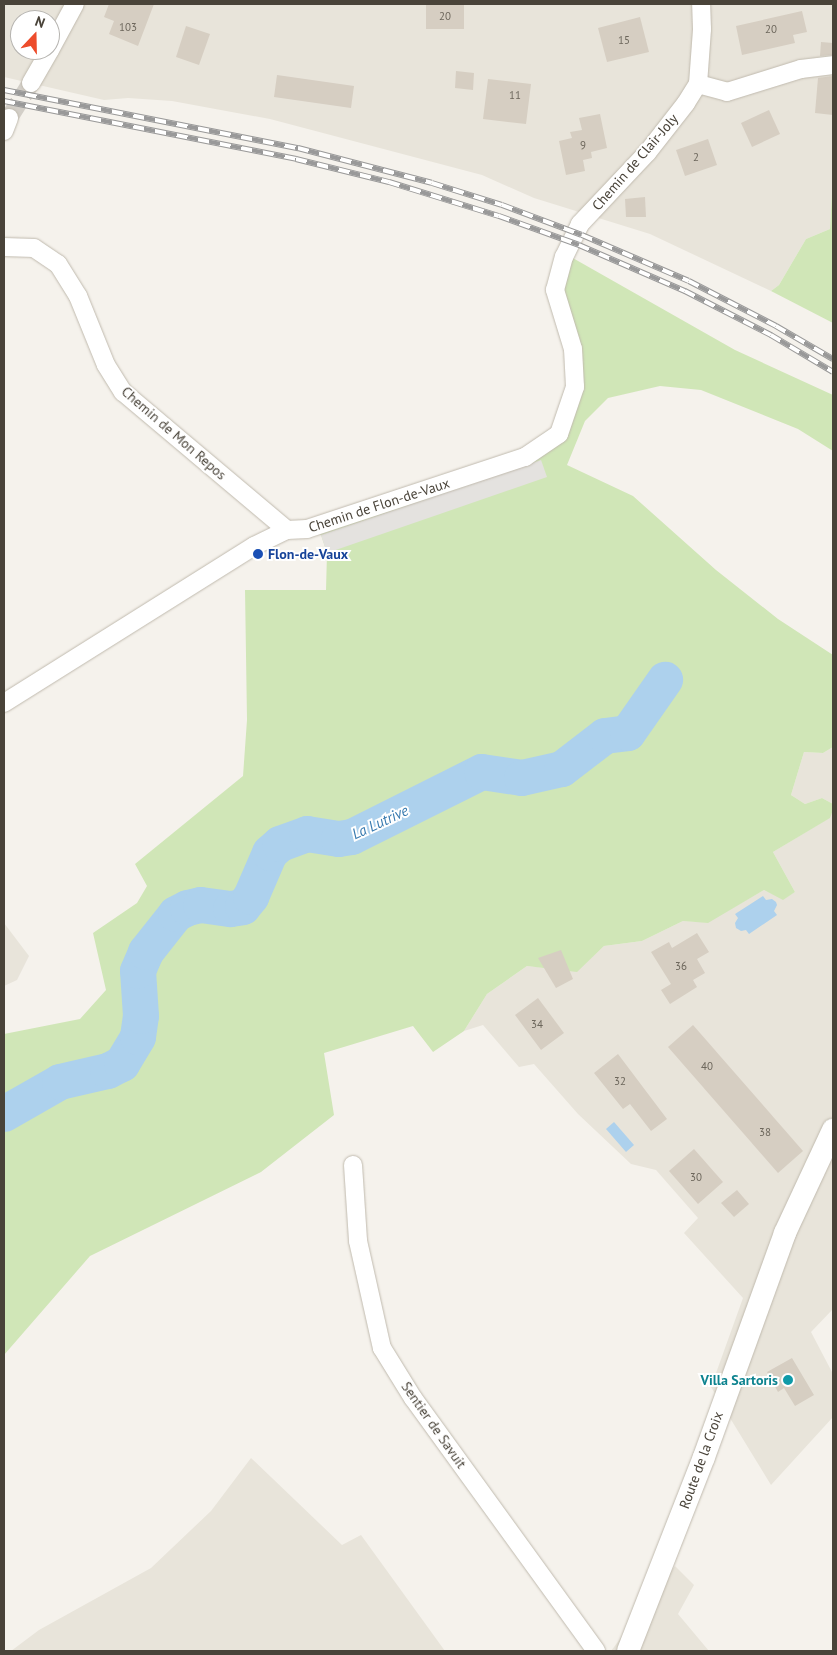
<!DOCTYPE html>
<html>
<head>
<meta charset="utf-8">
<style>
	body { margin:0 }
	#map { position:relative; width:837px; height:1655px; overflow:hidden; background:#f5f2ec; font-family:"PT Sans",sans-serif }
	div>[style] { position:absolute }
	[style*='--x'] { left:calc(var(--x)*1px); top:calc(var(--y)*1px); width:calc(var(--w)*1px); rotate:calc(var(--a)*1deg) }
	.residential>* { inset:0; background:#e8e4da }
	.green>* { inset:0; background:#d0e6b7 }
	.parking>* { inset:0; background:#e4e2df }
	.water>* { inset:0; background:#add1ed }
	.river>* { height:36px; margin:-18px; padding:0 18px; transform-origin:18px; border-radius:18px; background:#add1ed }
	.building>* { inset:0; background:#d6cec2 }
	.minor-tunnel>* { height:18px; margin-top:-9px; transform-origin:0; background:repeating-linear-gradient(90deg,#d3cfc8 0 18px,transparent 0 27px) }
	.roads { filter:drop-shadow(0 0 1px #c0baae) drop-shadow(0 0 1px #c0baae) }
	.minor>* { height:18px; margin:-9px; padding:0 9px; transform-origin:9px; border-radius:9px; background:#fff }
	.tertiary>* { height:22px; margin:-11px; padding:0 11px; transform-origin:11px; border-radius:11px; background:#fff }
	.rail>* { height:5.5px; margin-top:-2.75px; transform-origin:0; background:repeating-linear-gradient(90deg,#fff 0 11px,#999 0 22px); box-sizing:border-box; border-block:1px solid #999 }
	.dots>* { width:14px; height:14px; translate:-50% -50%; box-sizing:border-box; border:2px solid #fff; border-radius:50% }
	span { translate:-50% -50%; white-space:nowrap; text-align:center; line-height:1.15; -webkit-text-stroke:4px #fff; paint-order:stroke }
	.number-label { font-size:11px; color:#6c665b }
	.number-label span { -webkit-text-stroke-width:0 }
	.street-label { font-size:14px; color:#494339 }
	.transit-label { font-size:14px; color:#164399; font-weight:700 }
	.left { translate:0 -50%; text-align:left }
	.culture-label { font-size:14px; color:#0d838f; font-weight:700 }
	.right { translate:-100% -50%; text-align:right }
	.water-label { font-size:15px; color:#387aaf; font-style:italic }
	.frame { position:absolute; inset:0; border:5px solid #494339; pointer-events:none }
	.north { position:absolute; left:10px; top:10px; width:50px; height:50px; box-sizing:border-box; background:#fff; border:1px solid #b6b4b0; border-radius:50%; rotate:21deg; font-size:14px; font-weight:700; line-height:20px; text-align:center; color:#494339 }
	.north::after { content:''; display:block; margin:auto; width:18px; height:22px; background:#ed4c2b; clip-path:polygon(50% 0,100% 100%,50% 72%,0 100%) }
</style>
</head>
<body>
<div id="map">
	<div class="residential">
		<div style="clip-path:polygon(evenodd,4px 4px,833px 4px,833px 172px,830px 229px,806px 239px,779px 285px,771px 291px,650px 234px,534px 198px,482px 175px,270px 119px,172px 101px,128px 98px,104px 100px,4px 77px,4px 4px,20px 20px,50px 20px,50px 50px,20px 50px,20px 20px)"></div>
		<div style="clip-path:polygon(833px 747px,833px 804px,822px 798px,805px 804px,791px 795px,804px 752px,823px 753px)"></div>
		<div style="clip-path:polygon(833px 810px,833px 1309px,811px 1332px,833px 1374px,833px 1417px,771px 1485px,711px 1387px,743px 1298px,684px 1233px,698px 1218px,656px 1170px,631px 1164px,578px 1114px,534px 1064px,519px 1067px,483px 1025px,464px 1031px,487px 994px,527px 966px,577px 971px,604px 946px,642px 941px,683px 921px,708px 922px,764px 890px,783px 899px,795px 892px,773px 852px,829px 818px)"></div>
		<div style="clip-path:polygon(4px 923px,29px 956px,17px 980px,4px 986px)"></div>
		<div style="clip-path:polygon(251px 1458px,342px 1545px,361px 1535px,445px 1651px,11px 1651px,39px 1630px,151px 1568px,211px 1511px)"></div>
		<div style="clip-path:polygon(675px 1566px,694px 1585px,678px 1614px,709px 1651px,611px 1651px)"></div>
	</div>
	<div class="green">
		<div style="clip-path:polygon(833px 172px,833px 323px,771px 291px,779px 285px,806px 239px,830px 229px)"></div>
		<div style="clip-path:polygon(571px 257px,735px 350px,833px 395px,833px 451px,798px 429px,701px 390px,660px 386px,608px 398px,585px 421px,567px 465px,633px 496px,716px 570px,778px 619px,833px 655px,833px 747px,823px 753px,804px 752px,791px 795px,805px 804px,822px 798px,833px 804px,833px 810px,830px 818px,773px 852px,795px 892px,783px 900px,764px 890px,708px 923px,683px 921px,642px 941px,604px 946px,577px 972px,527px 966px,487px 994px,464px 1031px,433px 1052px,413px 1026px,324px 1053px,334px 1115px,261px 1172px,90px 1256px,4px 1355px,4px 1034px,80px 1019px,106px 990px,93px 933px,137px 903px,147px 886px,135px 864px,243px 776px,247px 720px,245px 590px,326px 590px,327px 553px,321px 535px,307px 529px,525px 457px,559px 434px,575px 387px,555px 290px)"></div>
	</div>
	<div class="parking">
		<div style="clip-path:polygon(541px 460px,547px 477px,327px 553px,321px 535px)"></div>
	</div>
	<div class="water">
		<div style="clip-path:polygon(763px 896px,766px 900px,772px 899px,776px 902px,777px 905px,774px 911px,777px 915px,749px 934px,746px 930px,741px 931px,736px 928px,735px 923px,738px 918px,735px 914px)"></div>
		<div style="clip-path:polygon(614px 1122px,634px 1145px,626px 1152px,606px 1129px)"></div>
	</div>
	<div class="river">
		<div style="--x:4;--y:1114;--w:64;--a:-29.7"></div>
		<div style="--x:60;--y:1082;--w:49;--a:-12.9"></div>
		<div style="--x:108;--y:1071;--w:16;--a:-27"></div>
		<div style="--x:122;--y:1064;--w:31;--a:-59"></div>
		<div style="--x:138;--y:1037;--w:21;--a:-82"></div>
		<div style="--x:141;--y:1016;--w:45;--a:-93.8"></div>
		<div style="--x:138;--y:971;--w:21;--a:-67"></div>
		<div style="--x:146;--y:952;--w:48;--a:-51.7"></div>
		<div style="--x:176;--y:914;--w:13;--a:-27"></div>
		<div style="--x:188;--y:908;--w:13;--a:-13"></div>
		<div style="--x:201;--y:905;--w:30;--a:8"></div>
		<div style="--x:231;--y:909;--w:12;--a:-9"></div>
		<div style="--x:243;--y:907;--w:13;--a:-51"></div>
		<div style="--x:251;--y:897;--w:48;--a:-66.6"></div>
		<div style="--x:270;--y:853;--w:13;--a:-42"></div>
		<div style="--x:280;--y:844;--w:29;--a:-20"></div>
		<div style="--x:307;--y:834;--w:32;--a:9"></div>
		<div style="--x:339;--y:839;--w:13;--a:-9"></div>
		<div style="--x:352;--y:837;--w:145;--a:-26.6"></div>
		<div style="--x:482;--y:772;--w:40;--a:8.5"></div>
		<div style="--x:522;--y:778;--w:41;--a:-12.7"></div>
		<div style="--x:562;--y:769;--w:54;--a:-37.5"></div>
		<div style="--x:605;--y:736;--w:23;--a:-7"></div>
		<div style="--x:628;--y:733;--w:65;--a:-55.1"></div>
	</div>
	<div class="building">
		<div style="clip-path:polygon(109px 4px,154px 4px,138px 46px,109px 34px,114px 21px,104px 17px)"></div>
		<div style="clip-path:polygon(426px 4px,464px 4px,464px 29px,426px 29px)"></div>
		<div style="clip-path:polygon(802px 11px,807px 32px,793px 35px,795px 43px,742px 55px,736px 26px)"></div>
		<div style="clip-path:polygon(640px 17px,649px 52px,607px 62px,598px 28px)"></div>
		<div style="clip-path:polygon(186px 26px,210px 34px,199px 65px,176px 57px)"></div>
		<div style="clip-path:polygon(821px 42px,833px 43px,833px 55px,820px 56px)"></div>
		<div style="clip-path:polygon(456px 71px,474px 73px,473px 90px,455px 88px)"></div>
		<div style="clip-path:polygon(277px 75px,354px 86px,351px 108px,274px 97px)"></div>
		<div style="clip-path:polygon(833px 76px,833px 115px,815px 113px,818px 78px)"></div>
		<div style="clip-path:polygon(488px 79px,531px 84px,526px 124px,483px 119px)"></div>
		<div style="clip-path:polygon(769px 110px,780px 134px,752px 147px,741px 123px)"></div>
		<div style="clip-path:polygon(600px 114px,607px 148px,591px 152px,592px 158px,583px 160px,585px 171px,566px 175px,559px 141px,572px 138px,570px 132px,582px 130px,579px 118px)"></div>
		<div style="clip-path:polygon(708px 139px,717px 165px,685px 176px,676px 150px)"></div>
		<div style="clip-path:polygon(645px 197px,646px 217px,626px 217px,625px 199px)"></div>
		<div style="clip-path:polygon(697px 933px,709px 952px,697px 959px,705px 973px,693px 980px,697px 987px,670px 1004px,661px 990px,671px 984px,651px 952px,669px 942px,672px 948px)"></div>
		<div style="clip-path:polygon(561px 950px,573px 979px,556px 988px,538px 958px)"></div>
		<div style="clip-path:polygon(538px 998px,564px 1033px,541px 1050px,515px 1015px)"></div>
		<div style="clip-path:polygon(693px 1025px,803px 1151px,778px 1173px,668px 1047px)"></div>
		<div style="clip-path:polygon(618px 1054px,667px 1119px,651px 1131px,630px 1104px,623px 1109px,594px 1073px)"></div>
		<div style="clip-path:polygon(694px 1149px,723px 1182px,698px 1204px,669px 1171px)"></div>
		<div style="clip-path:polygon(737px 1190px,749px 1204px,734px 1217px,721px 1203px)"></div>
		<div style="clip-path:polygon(792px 1358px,814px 1395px,795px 1406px,784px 1388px,778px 1392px,767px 1372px)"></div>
	</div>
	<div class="minor-tunnel">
		<div style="--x:9;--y:118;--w:41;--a:-57.8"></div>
	</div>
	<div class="roads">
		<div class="minor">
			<div style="--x:50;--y:50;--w:52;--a:-61.5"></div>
			<div style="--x:31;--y:83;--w:38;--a:-60"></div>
			<div style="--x:698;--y:84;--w:30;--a:15"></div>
			<div style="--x:727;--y:92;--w:77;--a:-17.3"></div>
			<div style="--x:801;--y:69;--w:32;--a:-7"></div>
			<div style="--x:4;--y:131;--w:14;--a:-69"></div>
			<div style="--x:4;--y:247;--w:30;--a:2"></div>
			<div style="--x:34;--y:248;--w:29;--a:34"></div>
			<div style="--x:58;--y:264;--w:38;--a:58"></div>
			<div style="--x:78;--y:296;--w:74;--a:67.9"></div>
			<div style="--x:106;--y:365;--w:32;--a:58"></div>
			<div style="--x:123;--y:392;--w:214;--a:40.1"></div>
			<div style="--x:4;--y:703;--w:295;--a:-32.1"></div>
			<div style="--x:254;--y:546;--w:37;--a:-26"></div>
			<div style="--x:287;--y:530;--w:20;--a:-3"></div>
			<div style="--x:307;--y:529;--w:230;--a:-18.3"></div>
			<div style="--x:525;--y:457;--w:41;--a:-34.1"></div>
			<div style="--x:559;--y:434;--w:50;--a:-71.2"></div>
			<div style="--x:575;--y:387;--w:38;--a:-93"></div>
			<div style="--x:573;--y:349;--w:62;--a:-107"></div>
			<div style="--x:555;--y:290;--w:34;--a:-75"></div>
			<div style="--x:564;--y:257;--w:37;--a:-64"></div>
			<div style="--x:580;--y:224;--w:98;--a:-46.7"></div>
			<div style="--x:647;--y:153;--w:63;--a:-52"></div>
			<div style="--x:686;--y:103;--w:22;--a:-58"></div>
			<div style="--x:698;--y:84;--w:55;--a:-85.8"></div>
			<div style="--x:702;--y:29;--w:25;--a:-92"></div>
			<div style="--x:353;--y:1165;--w:76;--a:86.2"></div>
			<div style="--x:358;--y:1241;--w:110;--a:77.4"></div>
			<div style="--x:382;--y:1348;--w:59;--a:58.2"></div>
			<div style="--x:413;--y:1398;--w:312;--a:54.1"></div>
		</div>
		<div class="tertiary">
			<div style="--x:628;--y:1651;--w:208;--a:-68.6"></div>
			<div style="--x:704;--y:1457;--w:238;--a:-70.1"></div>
			<div style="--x:785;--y:1233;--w:114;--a:-65"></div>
		</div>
	</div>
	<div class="rail">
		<div style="--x:4;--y:90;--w:300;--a:11.2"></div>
		<div style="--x:298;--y:148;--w:138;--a:14.6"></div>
		<div style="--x:432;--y:183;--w:73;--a:17.4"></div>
		<div style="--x:502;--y:205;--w:85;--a:20.6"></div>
		<div style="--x:582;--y:235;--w:116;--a:23.3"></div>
		<div style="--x:689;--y:281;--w:98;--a:27.3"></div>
		<div style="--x:776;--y:326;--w:66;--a:30.1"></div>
		<div style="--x:4;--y:101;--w:298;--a:11.2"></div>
		<div style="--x:296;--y:159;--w:96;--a:13.9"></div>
		<div style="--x:389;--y:182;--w:115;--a:17.2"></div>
		<div style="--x:499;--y:216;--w:85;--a:19.9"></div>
		<div style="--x:579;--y:245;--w:116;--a:23.5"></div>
		<div style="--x:685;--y:291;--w:97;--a:27.1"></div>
		<div style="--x:771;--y:335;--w:72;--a:30.8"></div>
	</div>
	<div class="dots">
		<div style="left:258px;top:554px;background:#1a4fb4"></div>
		<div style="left:788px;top:1380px;background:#0f9aa8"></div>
	</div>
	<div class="number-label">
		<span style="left:445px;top:16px">20</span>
		<span style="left:128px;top:27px">103</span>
		<span style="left:771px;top:29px">20</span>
		<span style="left:624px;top:40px">15</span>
		<span style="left:515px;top:95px">11</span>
		<span style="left:583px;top:145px">9</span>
		<span style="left:696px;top:157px">2</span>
		<span style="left:681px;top:966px">36</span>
		<span style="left:537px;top:1024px">34</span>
		<span style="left:707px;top:1066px">40</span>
		<span style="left:620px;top:1081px">32</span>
		<span style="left:765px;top:1132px">38</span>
		<span style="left:696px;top:1177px">30</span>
	</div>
	<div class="street-label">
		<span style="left:635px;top:162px;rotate:-49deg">Chemin de Clair-Joly</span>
		<span style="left:174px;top:433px;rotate:41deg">Chemin de Mon Repos</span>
		<span style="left:379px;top:505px;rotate:-18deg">Chemin de Flon-de-Vaux</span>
		<span style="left:434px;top:1425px;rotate:55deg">Sentier de Savuit</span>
		<span style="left:701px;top:1460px;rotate:-70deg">Route de la Croix</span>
	</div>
	<div class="transit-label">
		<span class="left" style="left:268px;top:554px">Flon-de-Vaux</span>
	</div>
	<div class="culture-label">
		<span class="right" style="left:778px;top:1380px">Villa Sartoris</span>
	</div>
	<div class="water-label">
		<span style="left:380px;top:822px;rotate:-25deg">La Lutrive</span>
	</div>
	<div class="frame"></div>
	<div class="north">N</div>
</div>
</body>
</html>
